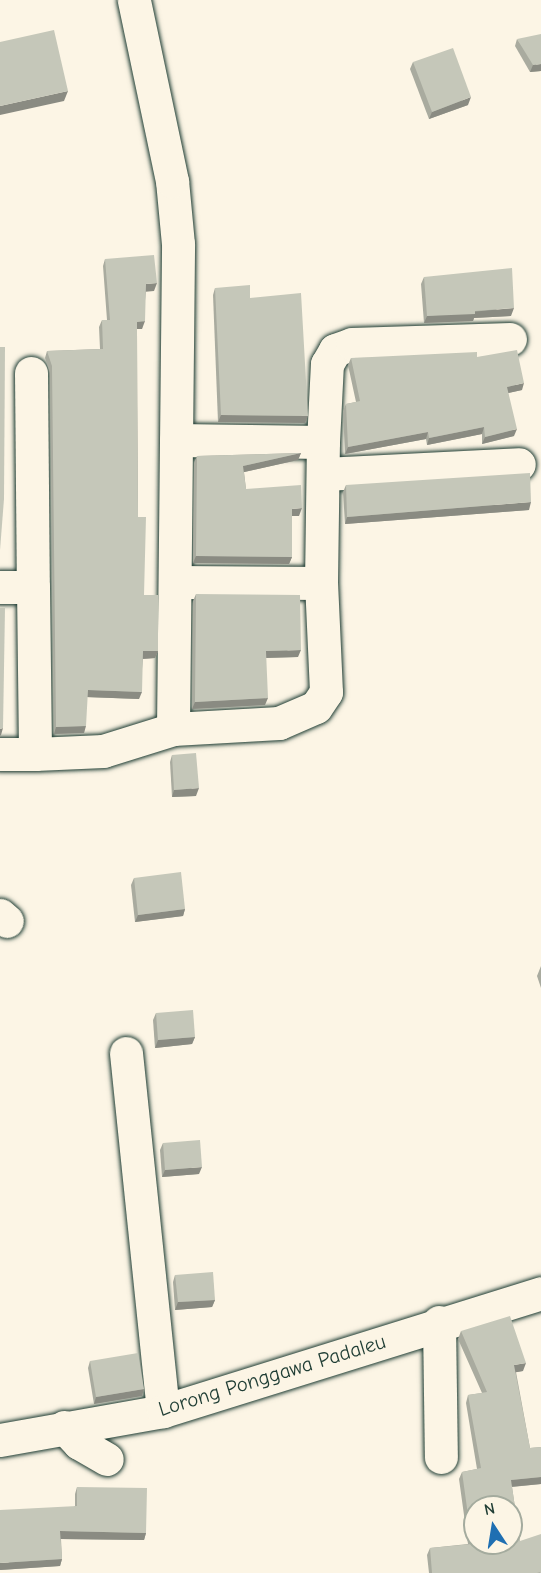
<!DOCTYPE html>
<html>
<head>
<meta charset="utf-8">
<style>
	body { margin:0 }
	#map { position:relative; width:541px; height:1573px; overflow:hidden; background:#fcf5e5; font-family:"Comic Neue",sans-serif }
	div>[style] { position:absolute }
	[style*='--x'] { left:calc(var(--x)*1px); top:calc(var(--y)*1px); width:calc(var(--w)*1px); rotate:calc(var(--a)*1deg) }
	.roads { filter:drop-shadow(0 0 2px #1f3d34) drop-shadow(0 0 2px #1f3d34) }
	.minor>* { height:33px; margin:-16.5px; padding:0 16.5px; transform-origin:16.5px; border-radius:16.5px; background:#fcf5e5 }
	.wall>* { inset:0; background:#a9ab9f }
	.shaded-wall>* { inset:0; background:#8a8b82 }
	.building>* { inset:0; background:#c5c7b9 }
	span { translate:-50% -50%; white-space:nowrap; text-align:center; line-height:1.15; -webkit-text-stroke:4.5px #fcf5e5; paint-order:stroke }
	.street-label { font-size:21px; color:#1f3d34 }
	.north { position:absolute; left:463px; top:1495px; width:60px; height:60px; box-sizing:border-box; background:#fcf5e5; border:2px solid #a4ab9e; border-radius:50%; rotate:348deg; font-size:16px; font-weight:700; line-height:24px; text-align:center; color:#1f3d34 }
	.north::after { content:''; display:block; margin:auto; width:21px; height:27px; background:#1f6fb2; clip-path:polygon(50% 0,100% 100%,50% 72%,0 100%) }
</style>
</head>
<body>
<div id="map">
	<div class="roads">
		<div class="minor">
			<div style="--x:31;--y:373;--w:214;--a:89.5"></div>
			<div style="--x:176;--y:440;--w:147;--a:0.8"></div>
			<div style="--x:324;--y:474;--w:195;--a:-2.9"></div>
			<div style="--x:176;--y:582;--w:145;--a:0.4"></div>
			<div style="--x:0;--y:587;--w:33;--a:0"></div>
			<div style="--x:33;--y:587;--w:167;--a:89.3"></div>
			<div style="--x:35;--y:754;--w:35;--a:180"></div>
			<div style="--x:173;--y:729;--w:106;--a:-3.2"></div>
			<div style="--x:279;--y:723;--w:40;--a:-23.4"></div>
			<div style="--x:316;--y:707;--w:18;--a:-56"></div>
			<div style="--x:326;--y:692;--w:109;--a:-92.6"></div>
			<div style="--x:321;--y:583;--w:141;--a:-89.2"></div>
			<div style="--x:323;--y:442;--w:78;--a:-87.1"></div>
			<div style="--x:327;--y:364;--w:16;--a:-60"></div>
			<div style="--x:335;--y:350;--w:18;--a:-19"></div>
			<div style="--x:352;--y:344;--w:158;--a:-1.8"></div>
			<div style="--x:35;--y:754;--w:68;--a:-2.5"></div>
			<div style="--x:103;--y:751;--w:73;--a:-17.4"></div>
			<div style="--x:173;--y:729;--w:485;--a:-89.4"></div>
			<div style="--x:178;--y:244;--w:63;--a:-95.4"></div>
			<div style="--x:172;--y:181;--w:185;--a:-101.9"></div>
			<div style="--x:0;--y:915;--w:9;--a:41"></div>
			<div style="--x:126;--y:1053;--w:360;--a:84.1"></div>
			<div style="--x:439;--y:1322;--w:135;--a:89.2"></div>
			<div style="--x:64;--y:1427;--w:22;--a:47"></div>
			<div style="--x:79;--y:1443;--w:32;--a:30"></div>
			<div style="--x:0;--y:1440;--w:166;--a:-10.1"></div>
			<div style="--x:163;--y:1411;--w:396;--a:-17.3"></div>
		</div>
	</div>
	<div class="wall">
		<div style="clip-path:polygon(517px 39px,541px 71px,530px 72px,515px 46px)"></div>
		<div style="clip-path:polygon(413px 62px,468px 105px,429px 119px,410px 69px)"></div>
		<div style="clip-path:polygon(105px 259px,154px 291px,146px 291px,142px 329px,137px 329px,138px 517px,144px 595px,158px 651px,155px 658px,143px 659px,139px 699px,87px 697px,84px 733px,54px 734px,50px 373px,45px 358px,47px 351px,100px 349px,99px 327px,102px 320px,107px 320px,103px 266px)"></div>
		<div style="clip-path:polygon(424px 277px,511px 316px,474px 318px,473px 321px,424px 323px,421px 284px)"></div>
		<div style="clip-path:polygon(215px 288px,250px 298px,305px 423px,218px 422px,213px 295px)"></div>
		<div style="clip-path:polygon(477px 357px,522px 390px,508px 393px,514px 436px,482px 444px,482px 434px,427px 445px,426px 439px,345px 454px,343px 411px,346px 404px,356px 402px,348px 365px,351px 358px)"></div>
		<div style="clip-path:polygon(301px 453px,298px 460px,244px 472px,246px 489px,299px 516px,292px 516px,292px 557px,289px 564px,193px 563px,194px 463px,197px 456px)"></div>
		<div style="clip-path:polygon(346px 485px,529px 510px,345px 524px,343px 492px)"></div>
		<div style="clip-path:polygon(196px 594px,298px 657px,266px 658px,265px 705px,192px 709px,193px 601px)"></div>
		<div style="clip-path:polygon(172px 755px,196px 796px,172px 797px,170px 762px)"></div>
		<div style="clip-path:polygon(134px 878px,185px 909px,183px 916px,135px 922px,131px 885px)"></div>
		<div style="clip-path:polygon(541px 966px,541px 988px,537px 976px)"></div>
		<div style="clip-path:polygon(156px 1013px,195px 1037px,192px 1044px,155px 1048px,153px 1020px)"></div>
		<div style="clip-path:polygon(163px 1143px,199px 1174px,162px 1177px,160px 1150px)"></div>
		<div style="clip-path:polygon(175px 1275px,215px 1300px,212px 1307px,175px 1310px,173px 1282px)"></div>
		<div style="clip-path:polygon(461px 1331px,523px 1371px,516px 1372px,530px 1448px,541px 1447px,541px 1484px,512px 1487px,520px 1541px,541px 1573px,429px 1573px,427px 1555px,430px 1548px,468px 1544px,459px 1479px,462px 1472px,477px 1469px,466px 1403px,468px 1395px,482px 1393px,458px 1339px)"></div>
		<div style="clip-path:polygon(90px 1361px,144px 1389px,142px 1396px,94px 1404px,88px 1368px)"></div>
		<div style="clip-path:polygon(77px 1487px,146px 1533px,144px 1540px,61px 1539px,62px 1559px,60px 1566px,0 1570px,75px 1506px,75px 1494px)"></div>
	</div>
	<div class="shaded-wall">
		<div style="clip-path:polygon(541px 64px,541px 71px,530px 72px,533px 65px)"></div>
		<div style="clip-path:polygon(68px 91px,64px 101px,0 115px,0 106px)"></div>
		<div style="clip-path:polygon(471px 97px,468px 105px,429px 119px,432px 112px)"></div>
		<div style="clip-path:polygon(157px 283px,154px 291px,143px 292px,146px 284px)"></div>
		<div style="clip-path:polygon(514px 308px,511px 316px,474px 318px,473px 321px,424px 323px,427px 316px)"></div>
		<div style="clip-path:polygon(145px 321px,142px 329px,135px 329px,137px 322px)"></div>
		<div style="clip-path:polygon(524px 383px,522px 390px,504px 394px,507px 387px)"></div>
		<div style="clip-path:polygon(221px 415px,308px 416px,305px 423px,218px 422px)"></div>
		<div style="clip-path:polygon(484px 427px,482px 434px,427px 445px,429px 438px)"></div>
		<div style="clip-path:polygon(517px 429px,514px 436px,482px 444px,485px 437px)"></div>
		<div style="clip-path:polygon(428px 432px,426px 439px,345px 454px,348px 447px)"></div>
		<div style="clip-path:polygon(301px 453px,298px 460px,240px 473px,243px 466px)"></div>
		<div style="clip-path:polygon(531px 502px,529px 510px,345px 524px,347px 517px)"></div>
		<div style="clip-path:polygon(302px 508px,299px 516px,289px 516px,292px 509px)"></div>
		<div style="clip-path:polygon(196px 556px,292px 557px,289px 564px,193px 563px)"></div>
		<div style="clip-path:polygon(301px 650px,298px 657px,263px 658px,266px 651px)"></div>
		<div style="clip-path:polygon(143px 651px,158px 651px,155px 658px,141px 659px)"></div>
		<div style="clip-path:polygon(88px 690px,142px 692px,139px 699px,85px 697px)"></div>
		<div style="clip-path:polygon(268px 698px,265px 705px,192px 709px,195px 702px)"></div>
		<div style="clip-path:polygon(86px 726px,84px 733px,54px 734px,56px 727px)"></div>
		<div style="clip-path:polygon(3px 728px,1px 735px,0 736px,0 729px)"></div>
		<div style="clip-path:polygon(199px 788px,196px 796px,172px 797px,174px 790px)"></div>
		<div style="clip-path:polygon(185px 909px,183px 916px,135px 922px,138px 915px)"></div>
		<div style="clip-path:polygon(195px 1037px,192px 1044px,155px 1048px,158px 1040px)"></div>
		<div style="clip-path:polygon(202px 1167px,199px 1174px,162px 1177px,165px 1170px)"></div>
		<div style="clip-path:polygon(215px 1300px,212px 1307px,175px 1310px,178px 1302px)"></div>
		<div style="clip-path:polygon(526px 1363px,523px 1371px,512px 1373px,514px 1365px)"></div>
		<div style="clip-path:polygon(144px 1389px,142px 1396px,94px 1404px,96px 1397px)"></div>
		<div style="clip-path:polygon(541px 1477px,541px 1484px,509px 1487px,511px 1480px)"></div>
		<div style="clip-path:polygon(60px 1531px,146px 1533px,144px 1540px,58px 1539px)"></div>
		<div style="clip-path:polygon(62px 1559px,60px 1566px,0 1570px,0 1563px)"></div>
	</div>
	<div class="building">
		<div style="clip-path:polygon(54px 30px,68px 91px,0 106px,0 42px)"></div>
		<div style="clip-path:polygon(541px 34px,541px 64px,533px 65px,517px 39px)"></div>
		<div style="clip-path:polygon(453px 48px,471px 97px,432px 112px,413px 62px)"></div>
		<div style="clip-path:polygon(154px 255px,157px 283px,146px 284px,145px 321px,137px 322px,137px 403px,138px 517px,146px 517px,144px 595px,158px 595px,158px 651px,143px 651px,142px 692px,88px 690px,86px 726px,56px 727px,52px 366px,47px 351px,103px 349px,102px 320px,110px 320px,105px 259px)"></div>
		<div style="clip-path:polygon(512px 268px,514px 308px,475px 311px,475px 314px,427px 316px,424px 277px)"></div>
		<div style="clip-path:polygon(250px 285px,250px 298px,301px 293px,308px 416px,221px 415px,215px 288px)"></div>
		<div style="clip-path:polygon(0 347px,5px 347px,4px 499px,0 550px)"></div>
		<div style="clip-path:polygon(517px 350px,524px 383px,507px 387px,517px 429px,485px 437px,484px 427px,429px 438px,428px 432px,348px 447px,346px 404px,360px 401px,351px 358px,477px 352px,477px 357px)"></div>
		<div style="clip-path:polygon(301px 453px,243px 466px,246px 489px,301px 485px,302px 508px,292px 509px,292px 557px,196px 556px,197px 456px)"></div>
		<div style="clip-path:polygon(530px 473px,531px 502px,347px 517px,346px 485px)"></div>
		<div style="clip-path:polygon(196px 594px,300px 595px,301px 650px,266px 651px,268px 698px,195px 702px)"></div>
		<div style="clip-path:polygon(0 608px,5px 608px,3px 728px,0 729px)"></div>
		<div style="clip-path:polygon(196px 753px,199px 788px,174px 790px,172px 755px)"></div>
		<div style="clip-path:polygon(181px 872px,185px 909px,138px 915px,134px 878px)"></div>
		<div style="clip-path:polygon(193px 1010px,195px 1037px,158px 1040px,156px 1013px)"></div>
		<div style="clip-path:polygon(200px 1140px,202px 1167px,165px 1170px,163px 1143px)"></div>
		<div style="clip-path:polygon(213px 1272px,215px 1300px,178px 1302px,175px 1275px)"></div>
		<div style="clip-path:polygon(evenodd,510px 1316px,526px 1363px,514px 1365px,530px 1448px,541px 1447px,541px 1477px,511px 1480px,520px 1541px,541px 1534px,541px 1572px,537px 1573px,432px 1573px,430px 1548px,472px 1544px,462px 1472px,481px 1468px,468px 1395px,487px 1392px,461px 1331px,510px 1316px,475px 1507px,511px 1507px,511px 1543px,475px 1543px,475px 1507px)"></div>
		<div style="clip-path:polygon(138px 1353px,144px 1389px,96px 1397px,90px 1361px)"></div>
		<div style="clip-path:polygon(77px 1487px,147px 1488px,146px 1533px,60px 1531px,62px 1559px,0 1563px,0 1510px,77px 1506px)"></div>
	</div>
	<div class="street-label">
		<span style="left:272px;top:1375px;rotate:-17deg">Lorong Ponggawa Padaleu</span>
	</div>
	<div class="north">N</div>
</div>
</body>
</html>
